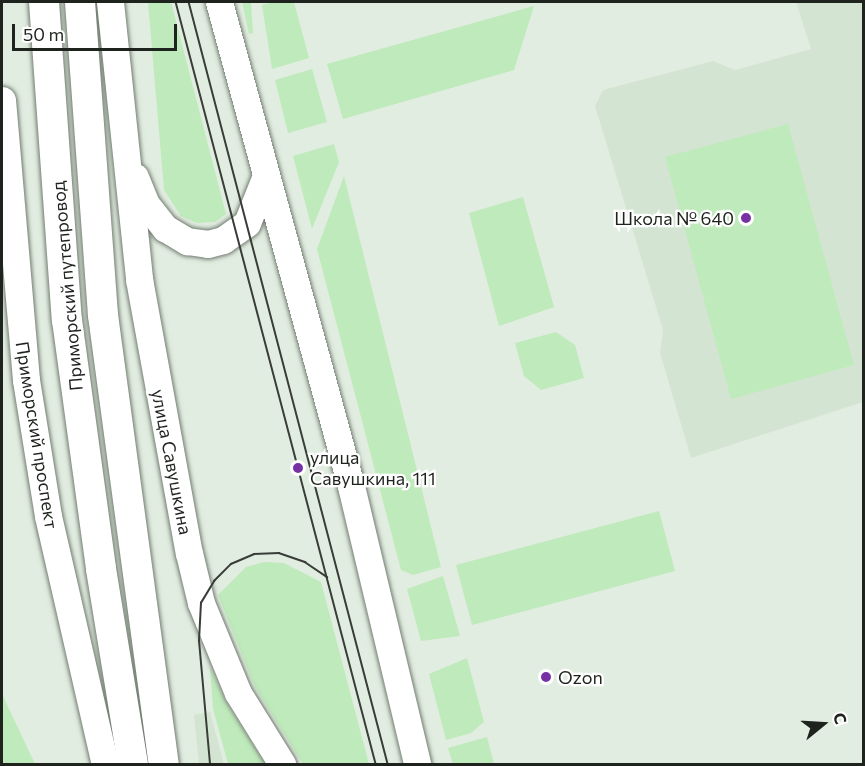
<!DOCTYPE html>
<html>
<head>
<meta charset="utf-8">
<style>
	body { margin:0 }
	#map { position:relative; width:865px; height:766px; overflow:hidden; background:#e2ede1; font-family:Commissioner,sans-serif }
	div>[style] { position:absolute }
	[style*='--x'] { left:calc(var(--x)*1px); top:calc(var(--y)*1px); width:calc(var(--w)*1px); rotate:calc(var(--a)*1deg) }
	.built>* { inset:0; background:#d4e4d2 }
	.green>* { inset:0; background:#bfeabb }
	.roads { filter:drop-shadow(0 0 2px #737d72) drop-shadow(0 0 2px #737d72) }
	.secondary>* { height:27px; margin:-13.5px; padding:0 13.5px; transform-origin:13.5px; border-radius:13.5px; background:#fff }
	.primary>* { height:30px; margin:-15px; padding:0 15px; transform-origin:15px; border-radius:15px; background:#fff }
	.tram>* { height:1.5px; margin:-0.75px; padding:0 0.75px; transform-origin:0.75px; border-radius:0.75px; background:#383d37 }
	.dots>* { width:16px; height:16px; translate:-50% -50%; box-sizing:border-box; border:3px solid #fff; border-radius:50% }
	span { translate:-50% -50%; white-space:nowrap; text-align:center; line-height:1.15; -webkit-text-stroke:4.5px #fff; paint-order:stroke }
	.poi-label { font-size:18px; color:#1f231e }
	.right { translate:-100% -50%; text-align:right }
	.left { translate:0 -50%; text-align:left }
	.street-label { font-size:18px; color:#1f231e }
	.frame { position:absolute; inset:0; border:3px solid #1f231e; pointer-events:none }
	.north { position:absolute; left:793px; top:694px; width:60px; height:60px; -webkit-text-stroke:4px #fff; paint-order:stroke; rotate:72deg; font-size:16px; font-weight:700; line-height:24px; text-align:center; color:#1f231e }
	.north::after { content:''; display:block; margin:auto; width:21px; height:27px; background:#1f231e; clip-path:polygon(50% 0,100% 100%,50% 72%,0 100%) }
	.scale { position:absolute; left:12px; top:24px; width:165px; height:27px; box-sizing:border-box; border:3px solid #1f231e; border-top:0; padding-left:8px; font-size:18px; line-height:21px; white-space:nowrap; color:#1f231e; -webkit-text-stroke:4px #fff; paint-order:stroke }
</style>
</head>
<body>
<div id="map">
	<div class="built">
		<div style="clip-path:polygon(796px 2px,863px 2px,863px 402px,691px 458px,660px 353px,663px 330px,595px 106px,603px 90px,713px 61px,735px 70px,811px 49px)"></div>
		<div style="clip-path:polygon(210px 712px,224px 764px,199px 764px,194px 715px)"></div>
	</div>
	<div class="green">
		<div style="clip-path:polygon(148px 2px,171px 2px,226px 214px,215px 222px,197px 223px,181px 216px,164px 190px)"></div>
		<div style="clip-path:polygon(242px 2px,251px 2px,253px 33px,249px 34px)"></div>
		<div style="clip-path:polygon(274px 2px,294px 2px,309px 58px,272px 69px,262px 5px)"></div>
		<div style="clip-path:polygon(534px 6px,514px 70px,343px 119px,327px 64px)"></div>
		<div style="clip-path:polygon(312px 69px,327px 122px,288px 133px,275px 80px)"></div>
		<div style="clip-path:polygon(788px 124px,854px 365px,731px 399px,665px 157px)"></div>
		<div style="clip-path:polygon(334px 144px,339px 162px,312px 229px,293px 156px)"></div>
		<div style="clip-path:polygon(344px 176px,441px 567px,413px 575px,401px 570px,317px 249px)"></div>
		<div style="clip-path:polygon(523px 197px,554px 307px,499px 326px,469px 213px)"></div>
		<div style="clip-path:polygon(556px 332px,575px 345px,584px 378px,541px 390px,524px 376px,515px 343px)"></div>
		<div style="clip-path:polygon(659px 511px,675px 571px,472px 625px,456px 565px)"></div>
		<div style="clip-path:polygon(264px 562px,284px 563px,321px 582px,369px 764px,303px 764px,255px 687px,218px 595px,246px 567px)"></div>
		<div style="clip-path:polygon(443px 576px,460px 636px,421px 641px,407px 589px)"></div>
		<div style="clip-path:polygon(467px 658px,484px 722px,471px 733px,446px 740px,429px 674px)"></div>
		<div style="clip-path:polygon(210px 667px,226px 702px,265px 764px,228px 764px,213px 709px)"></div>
		<div style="clip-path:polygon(2px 694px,35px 764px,2px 764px)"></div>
		<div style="clip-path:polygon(487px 737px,494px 764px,453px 764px,448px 748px)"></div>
	</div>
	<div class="roads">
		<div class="secondary">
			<div style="--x:110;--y:2;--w:279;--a:84"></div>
			<div style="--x:139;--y:279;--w:279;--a:79.7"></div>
			<div style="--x:189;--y:553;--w:51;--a:76.5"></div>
			<div style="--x:201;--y:603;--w:97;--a:67.7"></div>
			<div style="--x:238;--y:693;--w:84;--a:58.2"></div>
			<div style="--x:219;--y:2;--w:502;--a:74.74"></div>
			<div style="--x:351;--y:486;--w:286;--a:76.6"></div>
			<div style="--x:2;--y:100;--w:281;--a:85.1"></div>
			<div style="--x:26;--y:380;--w:138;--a:80.8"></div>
			<div style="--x:48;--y:516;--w:254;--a:77.1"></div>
			<div style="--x:135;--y:177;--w:29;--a:68"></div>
			<div style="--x:146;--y:204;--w:31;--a:52"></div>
			<div style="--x:165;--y:228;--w:26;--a:31"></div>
			<div style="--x:187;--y:241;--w:21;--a:8"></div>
			<div style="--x:208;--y:244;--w:16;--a:-15"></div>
			<div style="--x:223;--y:240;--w:29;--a:-35"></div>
			<div style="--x:247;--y:223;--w:48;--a:-68.2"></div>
		</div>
		<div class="primary">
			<div style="--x:44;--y:2;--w:319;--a:85.9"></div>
			<div style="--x:67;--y:320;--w:251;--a:82.2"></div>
			<div style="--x:101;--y:569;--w:198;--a:80.7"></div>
			<div style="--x:80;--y:2;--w:314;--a:85.8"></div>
			<div style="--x:103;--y:315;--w:453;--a:82.3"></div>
		</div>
	</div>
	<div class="tram">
		<div style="--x:176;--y:2;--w:788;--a:75.29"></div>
		<div style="--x:189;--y:2;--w:788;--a:75.36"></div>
		<div style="--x:210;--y:764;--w:123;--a:-95.1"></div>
		<div style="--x:199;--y:641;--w:38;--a:-87"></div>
		<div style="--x:201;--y:603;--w:26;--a:-59"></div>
		<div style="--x:214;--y:581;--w:24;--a:-45"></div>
		<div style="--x:231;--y:564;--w:25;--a:-23"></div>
		<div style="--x:254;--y:554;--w:25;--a:-2"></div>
		<div style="--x:279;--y:553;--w:28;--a:19"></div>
		<div style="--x:305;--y:562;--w:27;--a:34"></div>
	</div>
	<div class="dots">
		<div style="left:746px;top:218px;background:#7731a4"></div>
		<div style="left:298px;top:468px;background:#7731a4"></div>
		<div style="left:546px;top:677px;background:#7731a4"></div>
	</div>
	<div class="poi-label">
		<span class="right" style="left:734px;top:218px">Школа № 640</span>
		<span class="left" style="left:310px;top:468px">улица<br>Савушкина, 111</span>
		<span class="left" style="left:558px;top:677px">Ozon</span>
	</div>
	<div class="street-label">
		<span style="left:67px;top:286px;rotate:-95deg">Приморский путепровод</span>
		<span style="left:37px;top:435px;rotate:81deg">Приморский проспект</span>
		<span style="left:172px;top:462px;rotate:79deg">улица Савушкина</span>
	</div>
	<div class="frame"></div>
	<div class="north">С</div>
	<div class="scale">50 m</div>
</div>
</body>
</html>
